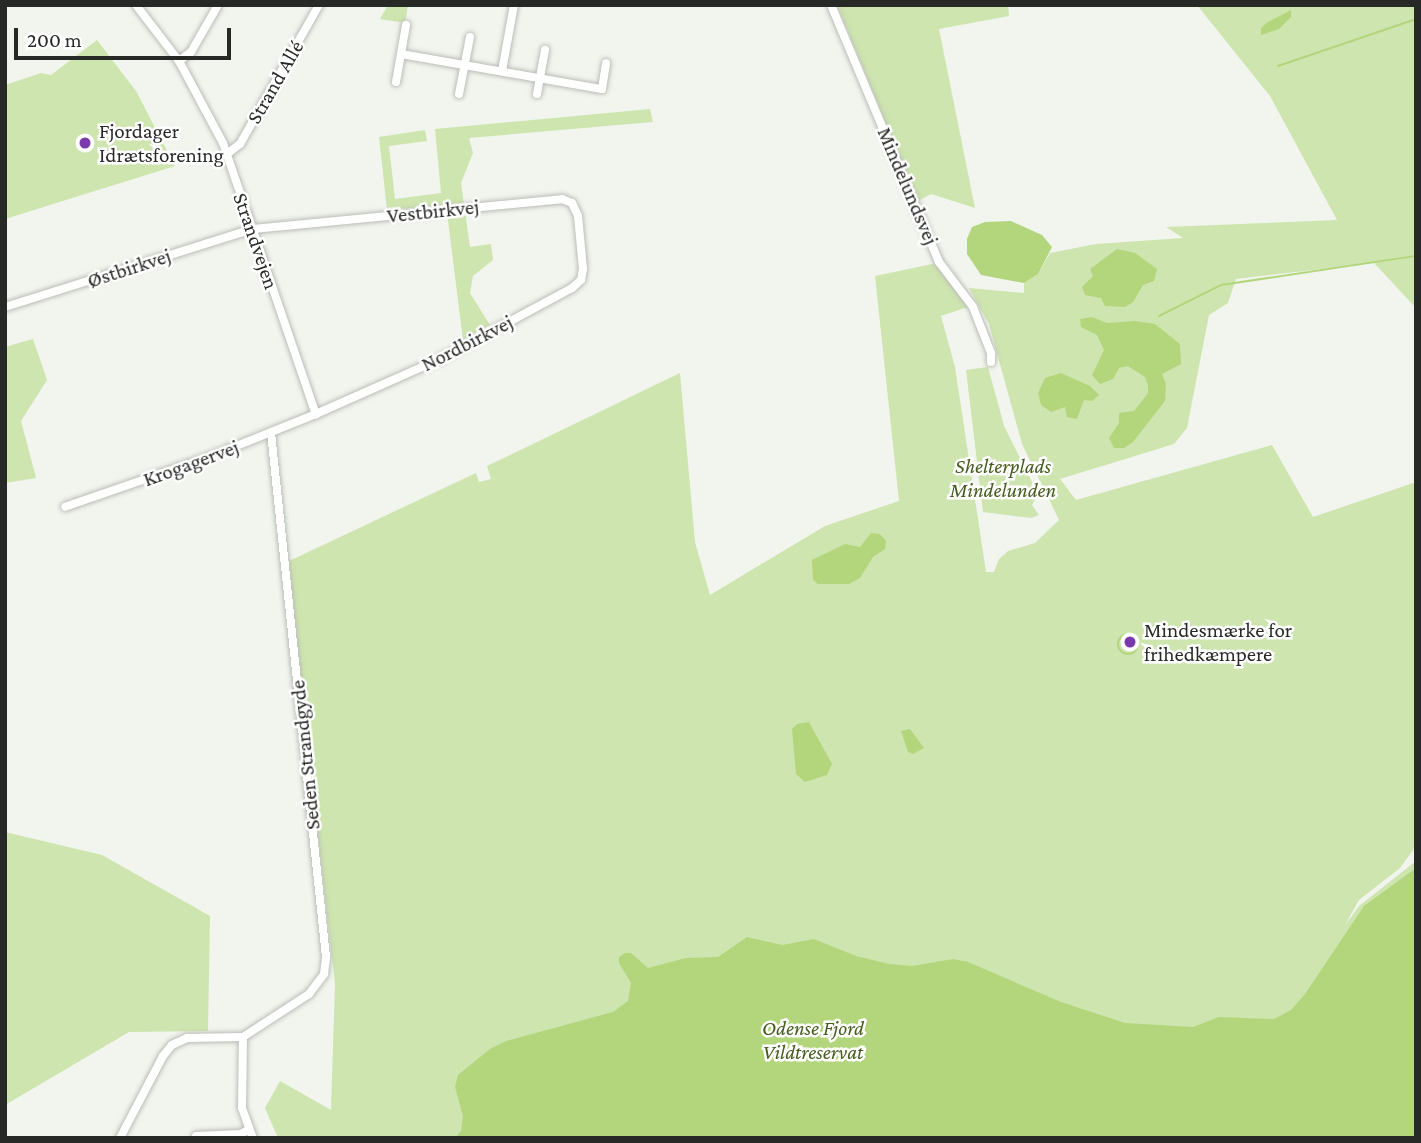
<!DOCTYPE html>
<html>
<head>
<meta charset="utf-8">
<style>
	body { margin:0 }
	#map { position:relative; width:1421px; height:1143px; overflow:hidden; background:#f1f5ed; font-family:"Crimson Pro",serif }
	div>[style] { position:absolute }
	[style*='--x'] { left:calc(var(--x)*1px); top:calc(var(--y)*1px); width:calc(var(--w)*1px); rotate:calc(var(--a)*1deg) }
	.green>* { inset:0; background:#cee5af }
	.water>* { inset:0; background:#b3d67d }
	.stream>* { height:2px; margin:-1px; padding:0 1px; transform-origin:1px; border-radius:1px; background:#b3d67d }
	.stream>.ring { margin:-1px; padding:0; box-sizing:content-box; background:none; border:2px solid #b3d67d; border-radius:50% }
	.roads { filter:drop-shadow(0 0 2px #bbbeb7) drop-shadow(0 0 2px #bbbeb7) }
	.minor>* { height:8px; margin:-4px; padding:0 4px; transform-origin:4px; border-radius:4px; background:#fff }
	.dots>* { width:19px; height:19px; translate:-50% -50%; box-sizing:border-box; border:4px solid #fff; border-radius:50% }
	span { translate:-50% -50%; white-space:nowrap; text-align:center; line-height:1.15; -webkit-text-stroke:5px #fff; paint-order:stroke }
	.street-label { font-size:21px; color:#272926 }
	.poi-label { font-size:21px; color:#272926 }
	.left { translate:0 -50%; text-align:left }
	.park-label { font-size:21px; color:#465c1f; font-style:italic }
	.frame { position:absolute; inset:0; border:7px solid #272926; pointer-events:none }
	.scale { position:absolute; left:14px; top:28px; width:217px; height:32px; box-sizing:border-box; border:4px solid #272926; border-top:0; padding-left:9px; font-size:21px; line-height:24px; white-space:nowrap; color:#272926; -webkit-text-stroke:5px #fff; paint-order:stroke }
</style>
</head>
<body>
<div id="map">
	<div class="green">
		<div style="clip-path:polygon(388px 5px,408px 5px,405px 23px,380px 19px)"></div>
		<div style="clip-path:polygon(837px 5px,1008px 5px,1009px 16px,939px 29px,975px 208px,931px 194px,918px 201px)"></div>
		<div style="clip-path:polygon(1197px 5px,1416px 5px,1416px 308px,1374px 263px,1236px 279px,1228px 303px,1209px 315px,1187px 428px,1174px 444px,1060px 479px,1076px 500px,1272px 445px,1313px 517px,1416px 482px,1416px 837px,1413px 850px,1400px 868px,1359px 900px,1345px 925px,1359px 906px,1416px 861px,1416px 1138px,278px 1138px,265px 1108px,280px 1081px,331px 1110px,335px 984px,287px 562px,476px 473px,479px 482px,491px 479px,487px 466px,680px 373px,695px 542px,710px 595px,825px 526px,899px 501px,875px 276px,937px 263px,968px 307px,941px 316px,955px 367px,986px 572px,994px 572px,999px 559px,1008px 551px,1035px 543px,1059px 520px,1022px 444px,989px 324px,969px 288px,1024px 293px,1024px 283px,1038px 274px,1050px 253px,1096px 244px,1183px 238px,1166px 227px,1337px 220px,1270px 96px)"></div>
		<div style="clip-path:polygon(97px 40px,136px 91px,175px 166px,5px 219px,5px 85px,41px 73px,51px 75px)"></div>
		<div style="clip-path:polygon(650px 109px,653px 122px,469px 138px,473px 153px,461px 183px,470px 247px,491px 244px,493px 260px,473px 276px,470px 293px,490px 325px,463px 340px,446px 205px,387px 210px,379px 137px,425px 130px,427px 141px,389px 146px,395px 199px,441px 193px,435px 129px)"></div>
		<div style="clip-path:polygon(33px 339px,47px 380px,21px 421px,36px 478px,5px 483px,5px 347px)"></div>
		<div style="clip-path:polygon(988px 367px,1004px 426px,1038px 494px,1032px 505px,1039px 515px,1031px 518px,983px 512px,966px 370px)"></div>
		<div style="clip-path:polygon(5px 832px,102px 855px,210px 916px,208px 1031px,129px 1032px,5px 1105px)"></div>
	</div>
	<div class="water">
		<div style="clip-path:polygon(1291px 10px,1291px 17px,1279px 29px,1261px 35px,1261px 28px,1268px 22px)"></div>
		<div style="clip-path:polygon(1011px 221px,1042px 235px,1052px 247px,1038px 274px,1024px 283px,981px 275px,967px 254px,967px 239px,972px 227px,985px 222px)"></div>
		<div style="clip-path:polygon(1117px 249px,1135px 253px,1157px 269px,1154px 281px,1143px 285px,1133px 302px,1125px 307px,1105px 306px,1101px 298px,1085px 295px,1082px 287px,1093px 276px,1090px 269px)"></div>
		<div style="clip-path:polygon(1092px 317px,1107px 323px,1135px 321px,1155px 324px,1180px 344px,1181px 364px,1162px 374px,1166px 384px,1165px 401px,1133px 442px,1124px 448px,1114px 448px,1109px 438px,1119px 423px,1119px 413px,1134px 411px,1148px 393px,1148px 386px,1145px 377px,1128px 366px,1119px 368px,1113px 379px,1100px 384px,1092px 375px,1104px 350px,1097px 335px,1081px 327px,1080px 319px)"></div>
		<div style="clip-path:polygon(1061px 373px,1090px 386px,1099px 395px,1092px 401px,1084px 400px,1077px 419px,1067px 417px,1065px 407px,1051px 412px,1041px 405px,1038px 393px,1045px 378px)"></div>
		<div style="clip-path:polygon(871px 533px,880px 534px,886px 541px,885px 549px,873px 557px,860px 578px,849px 584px,818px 584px,813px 580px,812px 560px,845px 544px,860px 547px)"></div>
		<div style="clip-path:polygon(809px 722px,832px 764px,827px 775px,805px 782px,796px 774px,792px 729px,797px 724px)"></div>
		<div style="clip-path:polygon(910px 729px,924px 748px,913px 754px,908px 752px,901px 731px)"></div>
		<div style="clip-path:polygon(1416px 868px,1416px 1138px,455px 1138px,461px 1131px,463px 1116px,455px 1087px,458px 1075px,490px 1049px,506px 1041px,613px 1012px,628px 1001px,631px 983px,619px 963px,619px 957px,625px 953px,631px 953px,648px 968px,686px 958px,718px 957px,747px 937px,782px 945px,814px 939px,856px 956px,889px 964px,912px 966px,953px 959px,968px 962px,1061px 1002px,1125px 1023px,1193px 1027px,1219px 1017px,1274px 1019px,1291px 1010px,1305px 994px,1364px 906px)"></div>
	</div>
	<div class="stream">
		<div style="--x:1278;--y:66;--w:146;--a:-18.8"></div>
		<div style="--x:1159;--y:316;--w:69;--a:-26.6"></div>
		<div style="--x:1221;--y:285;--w:197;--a:-8.5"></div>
		<div class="ring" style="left:1118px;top:634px;width:18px;height:18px"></div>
	</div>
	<div class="roads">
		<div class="minor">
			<div style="--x:136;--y:5;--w:71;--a:52.5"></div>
			<div style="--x:179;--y:61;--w:93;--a:61.8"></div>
			<div style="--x:223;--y:143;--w:287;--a:71.1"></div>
			<div style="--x:831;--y:5;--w:279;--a:67.2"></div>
			<div style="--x:939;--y:262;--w:56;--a:52.9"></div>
			<div style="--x:973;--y:307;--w:49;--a:68.6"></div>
			<div style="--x:991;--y:353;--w:9;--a:90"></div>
			<div style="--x:401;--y:54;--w:204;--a:9.9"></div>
			<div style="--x:602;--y:89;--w:26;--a:-81"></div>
			<div style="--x:179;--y:61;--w:15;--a:-37"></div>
			<div style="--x:191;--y:52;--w:54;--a:-60.1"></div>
			<div style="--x:502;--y:71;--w:67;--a:-79.7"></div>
			<div style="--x:396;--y:82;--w:58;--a:-80"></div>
			<div style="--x:459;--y:94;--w:58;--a:-79.1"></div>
			<div style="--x:537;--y:94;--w:45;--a:-79.7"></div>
			<div style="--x:227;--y:154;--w:16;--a:-38"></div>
			<div style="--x:240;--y:144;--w:160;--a:-60.4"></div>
			<div style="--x:5;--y:307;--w:260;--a:-17.5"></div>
			<div style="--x:253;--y:229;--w:310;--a:-5.5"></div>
			<div style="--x:562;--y:199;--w:11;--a:22"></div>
			<div style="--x:572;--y:203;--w:14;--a:65"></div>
			<div style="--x:578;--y:216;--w:53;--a:84.6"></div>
			<div style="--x:583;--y:269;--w:11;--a:100"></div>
			<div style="--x:581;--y:280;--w:12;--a:138"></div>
			<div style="--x:572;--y:288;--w:150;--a:151.7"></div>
			<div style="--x:440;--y:359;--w:136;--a:156.1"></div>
			<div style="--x:316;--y:414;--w:115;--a:158.1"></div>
			<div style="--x:209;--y:457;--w:152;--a:160.9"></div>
			<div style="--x:243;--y:1037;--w:79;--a:-33.1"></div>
			<div style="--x:309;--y:994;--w:25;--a:-53"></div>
			<div style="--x:324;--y:974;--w:17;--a:-83"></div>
			<div style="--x:326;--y:957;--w:527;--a:-95.99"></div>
			<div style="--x:243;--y:1037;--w:71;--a:90.8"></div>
			<div style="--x:242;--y:1108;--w:32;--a:70"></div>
			<div style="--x:196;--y:1136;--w:45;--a:-2.5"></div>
			<div style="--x:241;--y:1134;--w:8;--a:-30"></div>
			<div style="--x:120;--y:1138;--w:93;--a:-62.3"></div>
			<div style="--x:163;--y:1056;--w:14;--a:-51"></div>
			<div style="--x:172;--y:1045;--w:17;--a:-25"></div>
			<div style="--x:187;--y:1038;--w:56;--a:-1"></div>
		</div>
	</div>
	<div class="dots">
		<div style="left:85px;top:143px;background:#7938ac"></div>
		<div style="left:1130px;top:642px;background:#7938ac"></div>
	</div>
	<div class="street-label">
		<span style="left:275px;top:82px;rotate:-60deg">Strand Allé</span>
		<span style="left:908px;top:186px;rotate:67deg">Mindelundsvej</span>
		<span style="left:433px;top:211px;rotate:-6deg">Vestbirkvej</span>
		<span style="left:256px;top:241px;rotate:71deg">Strandvejen</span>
		<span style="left:129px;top:268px;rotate:-18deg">Østbirkvej</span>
		<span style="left:467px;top:343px;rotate:-27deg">Nordbirkvej</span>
		<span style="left:191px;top:463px;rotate:-20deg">Krogagervej</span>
		<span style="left:305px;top:755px;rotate:-96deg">Seden Strandgyde</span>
	</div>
	<div class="poi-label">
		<span class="left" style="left:99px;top:143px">Fjordager<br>Idrætsforening</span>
		<span class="left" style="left:1144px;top:642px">Mindesmærke for<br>frihedkæmpere</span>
	</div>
	<div class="park-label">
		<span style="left:1003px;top:478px">Shelterplads<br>Mindelunden</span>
		<span style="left:813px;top:1040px">Odense Fjord<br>Vildtreservat</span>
	</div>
	<div class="frame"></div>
	<div class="scale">200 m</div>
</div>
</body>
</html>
